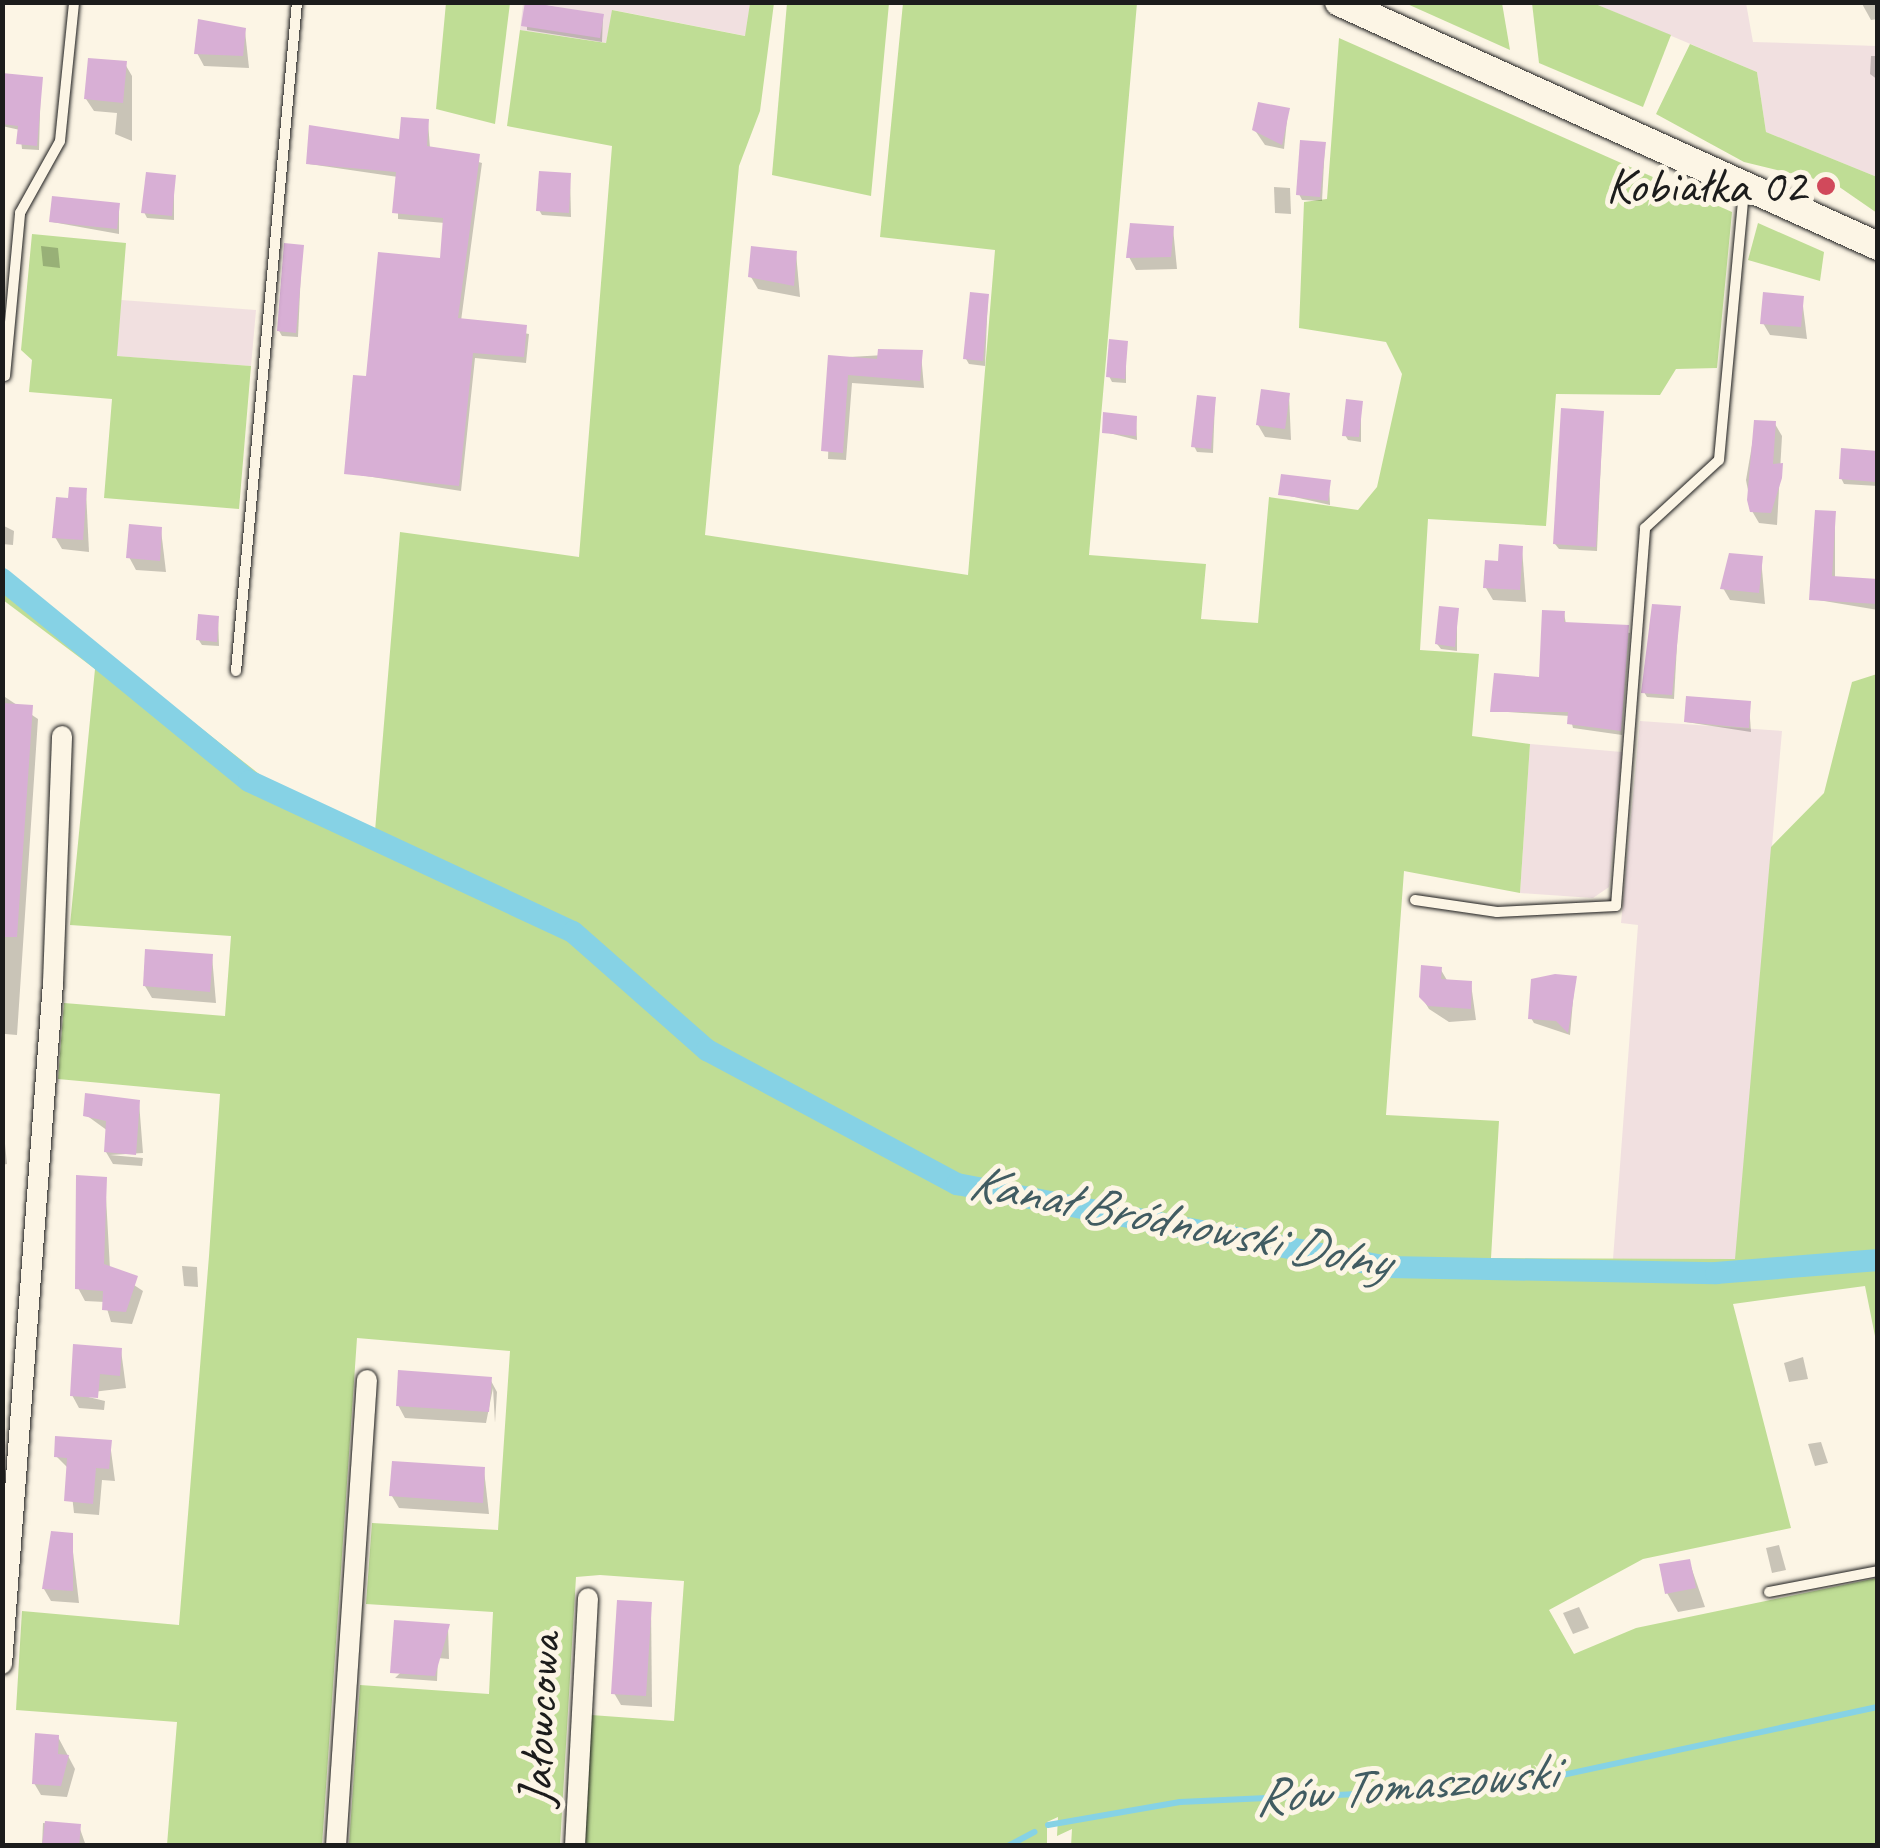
<!DOCTYPE html>
<html>
<head>
<meta charset="utf-8">
<style>
	body { margin:0 }
	#map { position:relative; width:1880px; height:1848px; overflow:hidden; background:#fcf5e5; font-family:Caveat,sans-serif }
	div>[style] { position:absolute }
	[style*='--x'] { left:calc(var(--x)*1px); top:calc(var(--y)*1px); width:calc(var(--w)*1px); rotate:calc(var(--a)*1deg) }
	.built>* { inset:0; background:#f1e0e0 }
	.green>* { inset:0; background:#bfdd95 }
	.shadow>* { inset:0; background:#0003 }
	.stream>* { height:6px; margin:-3px; padding:0 3px; transform-origin:3px; border-radius:3px; background:#86d2e5 }
	.canal>* { height:22px; margin:-11px; padding:0 11px; transform-origin:11px; border-radius:11px; background:#86d2e5 }
	.building>* { inset:0; background:#d8afd5 }
	.roads { filter:drop-shadow(0 0 2px #1c1c1c) drop-shadow(0 0 2px #1c1c1c) }
	.service>* { height:10px; margin:-5px; padding:0 5px; transform-origin:5px; border-radius:5px; background:#fcf5e5 }
	.minor>* { height:20px; margin:-10px; padding:0 10px; transform-origin:10px; border-radius:10px; background:#fcf5e5 }
	.secondary>* { height:28px; margin:-14px; padding:0 14px; transform-origin:14px; border-radius:14px; background:#fcf5e5 }
	.dots>* { width:28px; height:28px; translate:-50% -50%; box-sizing:border-box; border:5px solid #fcf5e5; border-radius:50% }
	span { translate:-50% -50%; white-space:nowrap; text-align:center; line-height:1.15; -webkit-text-stroke:10px #fcf5e5; paint-order:stroke }
	.poi-label { font-size:50px; color:#1c1c1c }
	.right { translate:-100% -50%; text-align:right }
	.street-label { font-size:50px; color:#1c1c1c }
	.water-label { font-size:52px; color:#415c62; font-style:italic }
	.frame { position:absolute; inset:0; border:5px solid #1c1c1c; pointer-events:none }
</style>
</head>
<body>
<div id="map">
	<div class="built">
		<div style="clip-path:polygon(523px 3px,750px 3px,746px 36px,613px 10px,606px 43px,520px 30px)"></div>
		<div style="clip-path:polygon(1593px 3px,1746px 3px,1753px 42px,1877px 46px,1877px 177px,1766px 132px,1757px 72px)"></div>
		<div style="clip-path:polygon(121px 300px,256px 310px,251px 366px,116px 356px)"></div>
		<div style="clip-path:polygon(1640px 721px,1782px 731px,1736px 1259px,1613px 1259px,1638px 925px,1621px 923px)"></div>
		<div style="clip-path:polygon(1530px 744px,1622px 752px,1609px 887px,1593px 898px,1520px 893px)"></div>
	</div>
	<div class="green">
		<div style="clip-path:polygon(446px 3px,510px 3px,495px 124px,436px 109px)"></div>
		<div style="clip-path:polygon(750px 3px,774px 3px,760px 111px,739px 166px,705px 535px,968px 575px,995px 250px,880px 237px,903px 3px,1137px 3px,1089px 555px,1206px 564px,1201px 619px,1258px 623px,1269px 497px,1358px 510px,1377px 487px,1402px 374px,1386px 342px,1299px 328px,1304px 202px,1327px 199px,1339px 38px,1732px 212px,1717px 368px,1676px 369px,1660px 395px,1556px 394px,1546px 526px,1428px 519px,1420px 650px,1479px 654px,1472px 736px,1530px 744px,1520px 893px,1404px 871px,1386px 1115px,1499px 1121px,1491px 1258px,1735px 1259px,1771px 847px,1824px 793px,1852px 682px,1877px 674px,1877px 1346px,1865px 1286px,1733px 1304px,1791px 1528px,1643px 1559px,1549px 1610px,1574px 1654px,1636px 1628px,1877px 1578px,1877px 1845px,1071px 1846px,1072px 1829px,1057px 1836px,1058px 1817px,1047px 1822px,1047px 1845px,584px 1845px,591px 1715px,674px 1721px,684px 1581px,600px 1575px,576px 1577px,560px 1845px,349px 1845px,360px 1685px,489px 1694px,493px 1612px,366px 1604px,372px 1523px,498px 1530px,510px 1351px,357px 1338px,322px 1845px,167px 1845px,177px 1722px,16px 1710px,22px 1611px,179px 1625px,209px 1256px,220px 1094px,58px 1079px,64px 1003px,225px 1016px,231px 936px,70px 925px,95px 669px,3px 600px,2px 571px,273px 785px,375px 831px,400px 532px,579px 557px,612px 146px,507px 126px,520px 30px,606px 43px,612px 10px,745px 36px)"></div>
		<div style="clip-path:polygon(787px 3px,889px 3px,871px 196px,772px 175px)"></div>
		<div style="clip-path:polygon(1405px 3px,1502px 3px,1510px 50px)"></div>
		<div style="clip-path:polygon(1532px 3px,1593px 3px,1671px 35px,1643px 107px,1539px 63px)"></div>
		<div style="clip-path:polygon(1690px 44px,1757px 72px,1766px 132px,1877px 177px,1877px 213px,1835px 184px,1744px 162px,1656px 114px)"></div>
		<div style="clip-path:polygon(1758px 223px,1824px 252px,1820px 281px,1748px 260px)"></div>
		<div style="clip-path:polygon(32px 234px,126px 243px,117px 356px,251px 366px,239px 509px,104px 498px,112px 399px,29px 392px,32px 360px,21px 350px)"></div>
	</div>
	<div class="shadow">
		<div style="clip-path:polygon(527px 2px,603px 16px,602px 42px,527px 30px)"></div>
		<div style="clip-path:polygon(1861px 2px,1878px 2px,1878px 19px,1871px 20px)"></div>
		<div style="clip-path:polygon(245px 31px,249px 68px,204px 66px,197px 53px)"></div>
		<div style="clip-path:polygon(1871px 56px,1878px 56px,1878px 80px,1870px 74px)"></div>
		<div style="clip-path:polygon(125px 64px,132px 76px,132px 141px,115px 134px,117px 113px,94px 111px,86px 99px)"></div>
		<div style="clip-path:polygon(41px 79px,39px 150px,22px 149px,20px 130px,2px 126px,2px 102px)"></div>
		<div style="clip-path:polygon(1288px 111px,1284px 149px,1265px 145px,1254px 129px)"></div>
		<div style="clip-path:polygon(428px 122px,430px 148px,482px 163px,461px 321px,529px 334px,526px 363px,475px 358px,461px 491px,347px 473px,368px 379px,442px 261px,445px 223px,398px 219px,398px 177px,309px 164px,401px 142px)"></div>
		<div style="clip-path:polygon(1325px 144px,1322px 201px,1302px 200px,1299px 194px)"></div>
		<div style="clip-path:polygon(570px 176px,571px 217px,542px 215px,539px 210px)"></div>
		<div style="clip-path:polygon(174px 177px,174px 220px,147px 218px,144px 212px)"></div>
		<div style="clip-path:polygon(1274px 187px,1290px 188px,1291px 214px,1275px 213px)"></div>
		<div style="clip-path:polygon(119px 205px,119px 234px,52px 222px)"></div>
		<div style="clip-path:polygon(1173px 228px,1177px 269px,1136px 270px,1129px 257px)"></div>
		<div style="clip-path:polygon(41px 246px,58px 248px,60px 268px,43px 266px)"></div>
		<div style="clip-path:polygon(302px 248px,298px 337px,282px 336px,279px 331px)"></div>
		<div style="clip-path:polygon(796px 253px,800px 297px,758px 289px,751px 277px)"></div>
		<div style="clip-path:polygon(988px 296px,985px 366px,969px 364px,966px 359px)"></div>
		<div style="clip-path:polygon(1802px 298px,1807px 339px,1770px 335px,1763px 323px)"></div>
		<div style="clip-path:polygon(1126px 343px,1126px 383px,1112px 382px,1109px 376px)"></div>
		<div style="clip-path:polygon(921px 353px,924px 388px,852px 383px,846px 460px,828px 459px,831px 358px)"></div>
		<div style="clip-path:polygon(1289px 395px,1291px 440px,1265px 437px,1258px 425px)"></div>
		<div style="clip-path:polygon(1215px 400px,1213px 453px,1197px 452px,1194px 446px)"></div>
		<div style="clip-path:polygon(1361px 403px,1361px 442px,1348px 440px,1345px 435px)"></div>
		<div style="clip-path:polygon(1603px 413px,1597px 551px,1559px 549px,1555px 544px)"></div>
		<div style="clip-path:polygon(1136px 418px,1137px 440px,1105px 432px)"></div>
		<div style="clip-path:polygon(1756px 422px,1775px 424px,1782px 436px,1777px 525px,1759px 523px,1752px 511px,1746px 480px)"></div>
		<div style="clip-path:polygon(1877px 453px,1878px 486px,1844px 484px,1841px 478px)"></div>
		<div style="clip-path:polygon(1329px 483px,1330px 505px,1281px 494px)"></div>
		<div style="clip-path:polygon(86px 491px,89px 552px,62px 549px,55px 537px,70px 501px)"></div>
		<div style="clip-path:polygon(1835px 514px,1835px 579px,1878px 582px,1878px 610px,1812px 599px)"></div>
		<div style="clip-path:polygon(2px 525px,14px 531px,13px 545px,2px 544px)"></div>
		<div style="clip-path:polygon(161px 530px,166px 572px,136px 570px,129px 557px)"></div>
		<div style="clip-path:polygon(1522px 548px,1526px 602px,1493px 600px,1486px 588px)"></div>
		<div style="clip-path:polygon(1761px 558px,1765px 604px,1730px 600px,1723px 588px)"></div>
		<div style="clip-path:polygon(1679px 609px,1674px 699px,1647px 697px,1644px 692px)"></div>
		<div style="clip-path:polygon(1457px 610px,1457px 651px,1441px 649px,1437px 644px)"></div>
		<div style="clip-path:polygon(1564px 613px,1566px 624px,1630px 633px,1622px 735px,1573px 728px,1570px 716px,1493px 711px,1541px 680px)"></div>
		<div style="clip-path:polygon(218px 618px,219px 646px,202px 645px,198px 639px)"></div>
		<div style="clip-path:polygon(2px 695px,38px 719px,17px 1035px,5px 1034px,2px 1055px)"></div>
		<div style="clip-path:polygon(1749px 704px,1751px 732px,1686px 722px)"></div>
		<div style="clip-path:polygon(212px 956px,216px 1003px,152px 998px,145px 986px)"></div>
		<div style="clip-path:polygon(1441px 970px,1448px 982px,1471px 984px,1476px 1020px,1449px 1022px,1429px 1009px,1421px 996px)"></div>
		<div style="clip-path:polygon(1575px 978px,1570px 1035px,1534px 1023px,1531px 1018px)"></div>
		<div style="clip-path:polygon(139px 1102px,143px 1153px,110px 1155px,143px 1158px,142px 1166px,113px 1164px,106px 1152px,108px 1131px,86px 1115px)"></div>
		<div style="clip-path:polygon(2px 1114px,7px 1164px,2px 1165px)"></div>
		<div style="clip-path:polygon(105px 1179px,110px 1269px,143px 1291px,132px 1324px,111px 1322px,105px 1302px,85px 1301px,78px 1288px)"></div>
		<div style="clip-path:polygon(182px 1266px,197px 1267px,198px 1287px,184px 1286px)"></div>
		<div style="clip-path:polygon(121px 1350px,126px 1388px,76px 1394px,105px 1401px,104px 1410px,79px 1408px,72px 1395px)"></div>
		<div style="clip-path:polygon(1803px 1357px,1808px 1379px,1789px 1382px,1784px 1363px)"></div>
		<div style="clip-path:polygon(490px 1379px,497px 1392px,495px 1423px,493px 1388px,486px 1423px,405px 1418px,398px 1405px)"></div>
		<div style="clip-path:polygon(1821px 1442px,1828px 1463px,1815px 1466px,1808px 1444px)"></div>
		<div style="clip-path:polygon(110px 1443px,115px 1481px,102px 1480px,99px 1515px,74px 1513px,69px 1469px,56px 1456px)"></div>
		<div style="clip-path:polygon(484px 1470px,489px 1514px,399px 1508px,392px 1496px)"></div>
		<div style="clip-path:polygon(71px 1535px,79px 1603px,51px 1601px,44px 1589px)"></div>
		<div style="clip-path:polygon(1779px 1545px,1786px 1570px,1772px 1573px,1766px 1548px)"></div>
		<div style="clip-path:polygon(1689px 1561px,1705px 1607px,1678px 1612px,1667px 1593px)"></div>
		<div style="clip-path:polygon(651px 1605px,652px 1707px,621px 1705px,614px 1693px)"></div>
		<div style="clip-path:polygon(1579px 1607px,1589px 1628px,1573px 1634px,1563px 1613px)"></div>
		<div style="clip-path:polygon(448px 1627px,449px 1659px,438px 1658px,437px 1681px,395px 1678px)"></div>
		<div style="clip-path:polygon(58px 1737px,75px 1769px,67px 1797px,41px 1795px,34px 1783px)"></div>
		<div style="clip-path:polygon(43px 1823px,79px 1826px,86px 1846px,42px 1846px)"></div>
	</div>
	<div class="stream">
		<div style="--x:1048;--y:1825;--w:134;--a:-9.9"></div>
		<div style="--x:1180;--y:1802;--w:327;--a:-2.6"></div>
		<div style="--x:1507;--y:1787;--w:380;--a:-12.2"></div>
		<div style="--x:1008;--y:1846;--w:30;--a:-28"></div>
	</div>
	<div class="canal">
		<div style="--x:2;--y:579;--w:319;--a:39.3"></div>
		<div style="--x:249;--y:781;--w:357;--a:25"></div>
		<div style="--x:573;--y:932;--w:179;--a:41.4"></div>
		<div style="--x:707;--y:1050;--w:284;--a:28.2"></div>
		<div style="--x:957;--y:1184;--w:440;--a:10.9"></div>
		<div style="--x:1389;--y:1267;--w:327;--a:1.1"></div>
		<div style="--x:1716;--y:1273;--w:163;--a:-4.6"></div>
	</div>
	<div class="building">
		<div style="clip-path:polygon(525px 2px,604px 14px,600px 38px,521px 26px)"></div>
		<div style="clip-path:polygon(198px 19px,246px 28px,243px 56px,194px 54px)"></div>
		<div style="clip-path:polygon(88px 58px,127px 61px,123px 103px,84px 99px)"></div>
		<div style="clip-path:polygon(2px 73px,43px 77px,37px 146px,16px 144px,18px 126px,2px 124px)"></div>
		<div style="clip-path:polygon(1258px 102px,1290px 108px,1282px 145px,1252px 130px)"></div>
		<div style="clip-path:polygon(401px 117px,429px 119px,427px 146px,480px 154px,458px 318px,527px 325px,524px 357px,473px 353px,459px 486px,344px 474px,353px 375px,366px 376px,378px 252px,440px 258px,443px 218px,392px 213px,396px 172px,306px 164px,309px 125px,399px 139px)"></div>
		<div style="clip-path:polygon(1300px 140px,1326px 142px,1320px 197px,1296px 195px)"></div>
		<div style="clip-path:polygon(539px 171px,571px 173px,569px 213px,536px 211px)"></div>
		<div style="clip-path:polygon(146px 172px,176px 175px,172px 216px,141px 213px)"></div>
		<div style="clip-path:polygon(52px 196px,120px 203px,117px 229px,49px 222px)"></div>
		<div style="clip-path:polygon(1130px 223px,1174px 226px,1171px 257px,1126px 258px)"></div>
		<div style="clip-path:polygon(284px 243px,304px 245px,296px 333px,277px 331px)"></div>
		<div style="clip-path:polygon(751px 246px,797px 251px,794px 286px,748px 277px)"></div>
		<div style="clip-path:polygon(970px 292px,989px 294px,983px 361px,963px 359px)"></div>
		<div style="clip-path:polygon(1763px 292px,1804px 296px,1801px 327px,1760px 324px)"></div>
		<div style="clip-path:polygon(1109px 339px,1128px 341px,1125px 379px,1106px 377px)"></div>
		<div style="clip-path:polygon(878px 349px,923px 350px,920px 381px,848px 375px,843px 453px,821px 451px,828px 355px,877px 359px)"></div>
		<div style="clip-path:polygon(1261px 389px,1290px 393px,1285px 429px,1256px 425px)"></div>
		<div style="clip-path:polygon(1197px 395px,1216px 397px,1211px 449px,1191px 447px)"></div>
		<div style="clip-path:polygon(1346px 399px,1363px 401px,1359px 437px,1342px 436px)"></div>
		<div style="clip-path:polygon(1561px 408px,1604px 411px,1596px 547px,1553px 544px)"></div>
		<div style="clip-path:polygon(1103px 412px,1137px 416px,1136px 436px,1102px 433px)"></div>
		<div style="clip-path:polygon(1754px 420px,1776px 421px,1773px 464px,1783px 463px,1782px 478px,1771px 513px,1750px 512px,1747px 500px)"></div>
		<div style="clip-path:polygon(1841px 448px,1878px 451px,1876px 482px,1839px 479px)"></div>
		<div style="clip-path:polygon(1281px 474px,1331px 480px,1328px 501px,1278px 495px)"></div>
		<div style="clip-path:polygon(69px 487px,87px 488px,83px 540px,52px 538px,56px 497px,68px 498px)"></div>
		<div style="clip-path:polygon(1815px 510px,1836px 511px,1832px 576px,1878px 579px,1878px 604px,1809px 600px)"></div>
		<div style="clip-path:polygon(129px 524px,162px 527px,160px 561px,126px 558px)"></div>
		<div style="clip-path:polygon(1499px 544px,1523px 546px,1520px 590px,1483px 588px,1485px 560px,1498px 561px)"></div>
		<div style="clip-path:polygon(1729px 553px,1763px 556px,1759px 593px,1720px 589px)"></div>
		<div style="clip-path:polygon(1652px 604px,1681px 606px,1672px 695px,1641px 693px)"></div>
		<div style="clip-path:polygon(1439px 606px,1459px 608px,1455px 647px,1435px 644px)"></div>
		<div style="clip-path:polygon(1542px 610px,1565px 611px,1564px 622px,1629px 625px,1621px 731px,1567px 724px,1568px 712px,1490px 712px,1494px 673px,1539px 677px)"></div>
		<div style="clip-path:polygon(198px 614px,219px 616px,217px 642px,196px 640px)"></div>
		<div style="clip-path:polygon(1686px 696px,1751px 701px,1749px 728px,1684px 722px)"></div>
		<div style="clip-path:polygon(2px 703px,33px 705px,17px 937px,2px 937px)"></div>
		<div style="clip-path:polygon(145px 949px,213px 954px,210px 992px,143px 986px)"></div>
		<div style="clip-path:polygon(1421px 965px,1442px 967px,1441px 979px,1472px 981px,1471px 1009px,1428px 1006px,1419px 997px)"></div>
		<div style="clip-path:polygon(1555px 974px,1577px 976px,1568px 1033px,1556px 1021px,1528px 1019px,1531px 979px)"></div>
		<div style="clip-path:polygon(85px 1093px,140px 1100px,136px 1155px,104px 1152px,106px 1121px,83px 1116px)"></div>
		<div style="clip-path:polygon(76px 1175px,107px 1177px,104px 1264px,138px 1276px,126px 1312px,102px 1310px,103px 1291px,75px 1289px)"></div>
		<div style="clip-path:polygon(73px 1344px,122px 1348px,120px 1376px,100px 1374px,98px 1398px,70px 1396px)"></div>
		<div style="clip-path:polygon(398px 1370px,492px 1377px,489px 1412px,396px 1406px)"></div>
		<div style="clip-path:polygon(55px 1436px,112px 1440px,109px 1469px,96px 1468px,93px 1504px,64px 1501px,67px 1458px,54px 1457px)"></div>
		<div style="clip-path:polygon(392px 1461px,485px 1467px,483px 1503px,389px 1496px)"></div>
		<div style="clip-path:polygon(51px 1531px,73px 1533px,73px 1591px,42px 1589px)"></div>
		<div style="clip-path:polygon(1690px 1559px,1696px 1588px,1665px 1594px,1659px 1564px)"></div>
		<div style="clip-path:polygon(617px 1600px,652px 1602px,646px 1696px,611px 1694px)"></div>
		<div style="clip-path:polygon(394px 1620px,450px 1624px,435px 1676px,390px 1673px)"></div>
		<div style="clip-path:polygon(35px 1733px,59px 1735px,58px 1754px,69px 1755px,61px 1786px,32px 1784px)"></div>
		<div style="clip-path:polygon(45px 1821px,81px 1824px,79px 1846px,42px 1846px)"></div>
	</div>
	<div class="roads">
		<div class="service">
			<div style="--x:5;--y:376;--w:164;--a:-84.7"></div>
			<div style="--x:20;--y:213;--w:82;--a:-60.9"></div>
			<div style="--x:60;--y:141;--w:140;--a:-84.2"></div>
			<div style="--x:236;--y:671;--w:672;--a:-84.79"></div>
			<div style="--x:1415;--y:900;--w:83;--a:8.3"></div>
			<div style="--x:1497;--y:912;--w:119;--a:-2.9"></div>
			<div style="--x:1616;--y:906;--w:379;--a:-85.6"></div>
			<div style="--x:1645;--y:528;--w:100;--a:-42.6"></div>
			<div style="--x:1719;--y:460;--w:270;--a:-84.7"></div>
			<div style="--x:1769;--y:1592;--w:111;--a:-10.9"></div>
		</div>
		<div class="minor">
			<div style="--x:2;--y:1664;--w:683;--a:-85.72"></div>
			<div style="--x:53;--y:983;--w:247;--a:-87.9"></div>
			<div style="--x:336;--y:1846;--w:467;--a:-86.2"></div>
			<div style="--x:575;--y:1846;--w:248;--a:-87"></div>
		</div>
		<div class="secondary">
			<div style="--x:1339;--y:2;--w:592;--a:24.36"></div>
		</div>
	</div>
	<div class="dots">
		<div style="left:1826px;top:186px;background:#d1495b"></div>
	</div>
	<div class="poi-label">
		<span class="right" style="left:1806px;top:186px">Kobiałka 02</span>
	</div>
	<div class="street-label">
		<span style="left:539px;top:1720px;rotate:-87deg">Jałowcowa</span>
	</div>
	<div class="water-label">
		<span style="left:1179px;top:1222px;rotate:11deg">Kanał Bródnowski Dolny</span>
		<span style="left:1405px;top:1785px;rotate:-5deg">Rów Tomaszowski</span>
	</div>
	<div class="frame"></div>
</div>
</body>
</html>
